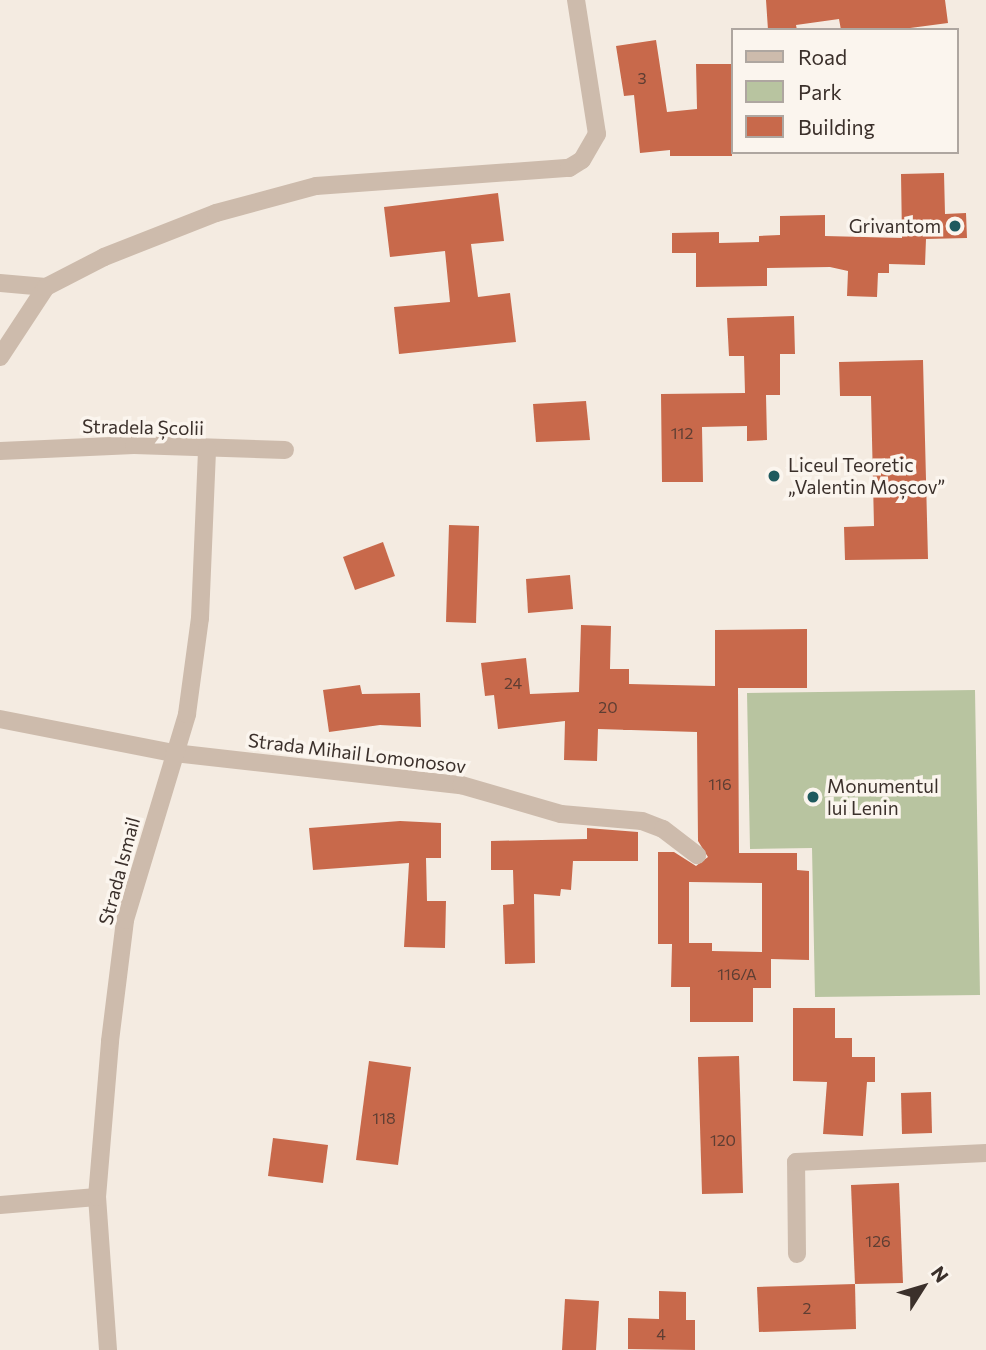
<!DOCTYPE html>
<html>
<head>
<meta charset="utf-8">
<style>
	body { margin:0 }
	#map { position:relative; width:986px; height:1350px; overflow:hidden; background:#f4ebe1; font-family:Commissioner,sans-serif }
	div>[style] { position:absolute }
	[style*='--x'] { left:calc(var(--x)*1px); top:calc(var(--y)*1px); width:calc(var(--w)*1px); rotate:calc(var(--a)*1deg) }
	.green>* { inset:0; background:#b8c4a0 }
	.building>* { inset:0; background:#c8694b }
	.minor>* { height:18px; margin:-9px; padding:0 9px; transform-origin:9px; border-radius:9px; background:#cdbbac }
	.dots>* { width:19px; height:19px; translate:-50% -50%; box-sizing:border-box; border:4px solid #fbf5ee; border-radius:50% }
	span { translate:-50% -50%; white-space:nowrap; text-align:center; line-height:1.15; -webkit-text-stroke:7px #fbf5ee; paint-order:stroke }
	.number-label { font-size:16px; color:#5e3e33 }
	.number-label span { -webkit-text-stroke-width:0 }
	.poi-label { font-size:19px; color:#3b302b }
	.right { translate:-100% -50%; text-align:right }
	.left { translate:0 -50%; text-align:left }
	.street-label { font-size:19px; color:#3b302b }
	.legend { position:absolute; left:731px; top:28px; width:228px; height:126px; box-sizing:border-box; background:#fbf5ee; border:2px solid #aea6a0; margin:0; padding:9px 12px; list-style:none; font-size:21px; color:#3b302b }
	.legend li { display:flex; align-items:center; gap:14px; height:35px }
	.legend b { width:35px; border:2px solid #aea6a0 }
	.north { position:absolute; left:888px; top:1252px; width:70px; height:70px; -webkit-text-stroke:5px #fbf5ee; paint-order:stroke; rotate:53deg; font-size:19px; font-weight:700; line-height:28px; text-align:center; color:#3b302b }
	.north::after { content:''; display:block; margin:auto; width:24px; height:32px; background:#3b302b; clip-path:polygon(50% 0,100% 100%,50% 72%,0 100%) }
</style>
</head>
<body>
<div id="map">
	<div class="green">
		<div style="clip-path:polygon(975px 690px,980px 995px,815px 997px,812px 848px,750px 849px,747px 693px)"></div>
	</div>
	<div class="building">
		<div style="clip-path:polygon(766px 0,945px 0,948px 23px,895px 30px,841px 30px,839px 19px,796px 25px,797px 30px,768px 30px)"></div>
		<div style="clip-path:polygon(656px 40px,667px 112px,697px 109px,696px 64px,732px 64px,732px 156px,670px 156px,670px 150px,640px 153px,634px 95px,624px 96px,616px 46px)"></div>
		<div style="clip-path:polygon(944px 173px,945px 214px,966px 213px,967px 238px,926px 239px,925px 265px,889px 264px,889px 273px,878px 273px,877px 297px,847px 296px,848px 271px,830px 267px,767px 268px,767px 286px,696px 287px,696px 253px,672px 253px,672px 233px,719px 232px,719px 243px,759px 242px,759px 236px,780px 235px,780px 216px,825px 215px,825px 236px,902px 238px,901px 174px)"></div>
		<div style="clip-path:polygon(498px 193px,504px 241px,471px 244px,478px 297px,510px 293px,516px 342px,399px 354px,394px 307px,450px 302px,445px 251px,390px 257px,384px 207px)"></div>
		<div style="clip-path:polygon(794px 316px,795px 354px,780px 354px,780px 395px,766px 395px,767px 440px,747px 441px,747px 426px,702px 427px,703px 482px,662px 482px,661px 394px,745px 393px,744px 356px,729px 356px,727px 318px)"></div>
		<div style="clip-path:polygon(923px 360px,928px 559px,845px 560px,844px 527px,874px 526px,871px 396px,840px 396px,839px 362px)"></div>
		<div style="clip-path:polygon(586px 401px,590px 440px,536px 442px,533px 404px)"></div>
		<div style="clip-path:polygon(449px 525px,479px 526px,476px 623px,446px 622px)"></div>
		<div style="clip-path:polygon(383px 542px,395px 576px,355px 590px,343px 557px)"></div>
		<div style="clip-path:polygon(570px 575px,573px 609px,528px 613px,526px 579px)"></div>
		<div style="clip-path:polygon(evenodd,581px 625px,611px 626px,610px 669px,629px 669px,629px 684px,715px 686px,715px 630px,807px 629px,807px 688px,738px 688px,739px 853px,797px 853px,797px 870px,809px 871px,809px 960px,771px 959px,771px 988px,753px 988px,753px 1022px,690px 1022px,690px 987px,671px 987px,672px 944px,658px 944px,658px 852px,674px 852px,696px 866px,708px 857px,698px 841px,697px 732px,598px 729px,597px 761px,564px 760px,565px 721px,498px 729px,494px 695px,485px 696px,481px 663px,526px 658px,530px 694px,579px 692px,581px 625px,689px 882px,762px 883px,762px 952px,712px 951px,712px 943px,689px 943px,689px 882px)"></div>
		<div style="clip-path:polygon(360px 685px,362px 694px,420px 693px,421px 727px,380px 725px,329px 732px,323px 690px)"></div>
		<div style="clip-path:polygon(400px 821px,441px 823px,441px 858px,426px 858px,427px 901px,446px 901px,445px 948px,404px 947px,409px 863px,313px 870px,309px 828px)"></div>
		<div style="clip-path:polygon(587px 828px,638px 832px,638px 861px,573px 861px,571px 890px,561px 889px,560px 896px,534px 894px,535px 963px,505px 964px,503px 905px,514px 904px,513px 870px,491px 870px,491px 841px,587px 839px)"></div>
		<div style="clip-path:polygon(793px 1008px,835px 1008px,835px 1038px,852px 1038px,852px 1057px,875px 1057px,875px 1082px,867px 1082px,863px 1136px,823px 1134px,827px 1082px,793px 1081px)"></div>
		<div style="clip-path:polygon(739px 1056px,743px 1193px,702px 1194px,698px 1057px)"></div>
		<div style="clip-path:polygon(369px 1061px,411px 1067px,398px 1165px,356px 1160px)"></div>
		<div style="clip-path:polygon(931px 1092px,932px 1133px,902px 1134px,901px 1093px)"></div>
		<div style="clip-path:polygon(273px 1138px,328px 1145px,323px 1183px,268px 1176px)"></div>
		<div style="clip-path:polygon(899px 1183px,903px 1283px,855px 1284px,851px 1185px)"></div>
		<div style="clip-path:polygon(855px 1284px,856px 1329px,759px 1332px,757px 1287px)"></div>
		<div style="clip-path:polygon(659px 1291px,686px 1292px,686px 1320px,695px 1320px,695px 1350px,628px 1349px,628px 1318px,659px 1319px)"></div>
		<div style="clip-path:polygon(565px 1299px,599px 1301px,596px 1350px,562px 1350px)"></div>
	</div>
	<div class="minor">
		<div style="--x:0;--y:283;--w:46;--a:5"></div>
		<div style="--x:0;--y:357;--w:84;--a:-56.7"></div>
		<div style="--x:46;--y:287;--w:65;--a:-27.3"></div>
		<div style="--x:104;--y:257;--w:120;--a:-21.4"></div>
		<div style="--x:216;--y:213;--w:104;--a:-15.1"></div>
		<div style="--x:316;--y:186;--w:254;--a:-4.1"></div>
		<div style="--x:569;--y:168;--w:15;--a:-32"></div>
		<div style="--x:582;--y:160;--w:30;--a:-60"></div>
		<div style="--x:597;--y:134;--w:136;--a:-98.9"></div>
		<div style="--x:0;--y:451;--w:134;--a:-2.6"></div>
		<div style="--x:134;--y:445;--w:151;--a:1.9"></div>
		<div style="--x:0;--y:719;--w:177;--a:11.1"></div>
		<div style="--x:174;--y:753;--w:289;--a:6.4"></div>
		<div style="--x:461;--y:785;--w:104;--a:16.2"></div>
		<div style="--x:561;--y:814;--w:81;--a:4.9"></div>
		<div style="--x:642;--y:821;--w:22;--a:21"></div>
		<div style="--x:663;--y:829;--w:43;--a:37.4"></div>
		<div style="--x:0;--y:1205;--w:97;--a:-4.7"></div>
		<div style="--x:797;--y:1254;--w:92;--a:-90.6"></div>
		<div style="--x:796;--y:1162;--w:190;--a:-2.7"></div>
		<div style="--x:108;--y:1350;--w:153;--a:-94.1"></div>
		<div style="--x:97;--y:1197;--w:157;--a:-85.2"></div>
		<div style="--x:110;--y:1041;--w:122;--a:-82.9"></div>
		<div style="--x:125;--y:920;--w:215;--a:-73.2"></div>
		<div style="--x:187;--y:714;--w:97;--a:-82.3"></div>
		<div style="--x:200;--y:618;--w:169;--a:-87.6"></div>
	</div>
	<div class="dots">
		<div style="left:955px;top:226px;background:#1f5a5e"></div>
		<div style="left:774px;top:476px;background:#1f5a5e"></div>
		<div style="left:813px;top:797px;background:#1f5a5e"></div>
	</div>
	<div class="number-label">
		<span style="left:642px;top:78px">3</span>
		<span style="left:682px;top:433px">112</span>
		<span style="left:513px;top:683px">24</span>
		<span style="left:608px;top:707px">20</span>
		<span style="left:720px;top:784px">116</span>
		<span style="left:737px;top:974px">116/A</span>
		<span style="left:384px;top:1118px">118</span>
		<span style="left:723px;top:1140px">120</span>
		<span style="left:878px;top:1241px">126</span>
		<span style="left:807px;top:1308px">2</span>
		<span style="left:661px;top:1334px">4</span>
	</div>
	<div class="poi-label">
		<span class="right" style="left:941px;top:226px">Grivantom</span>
		<span class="left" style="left:788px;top:476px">Liceul Teoretic<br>„Valentin Moșcov”</span>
		<span class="left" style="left:827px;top:797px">Monumentul<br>lui Lenin</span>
	</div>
	<div class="street-label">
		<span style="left:143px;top:427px;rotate:1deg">Stradela Școlii</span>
		<span style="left:357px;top:753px;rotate:7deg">Strada Mihail Lomonosov</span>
		<span style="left:119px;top:871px;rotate:-75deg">Strada Ismail</span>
	</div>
	<ul class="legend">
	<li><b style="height:9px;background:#cdbbac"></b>Road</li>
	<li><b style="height:19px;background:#b8c4a0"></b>Park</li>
	<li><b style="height:19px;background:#c8694b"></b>Building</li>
	</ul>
	<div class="north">N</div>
</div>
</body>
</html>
